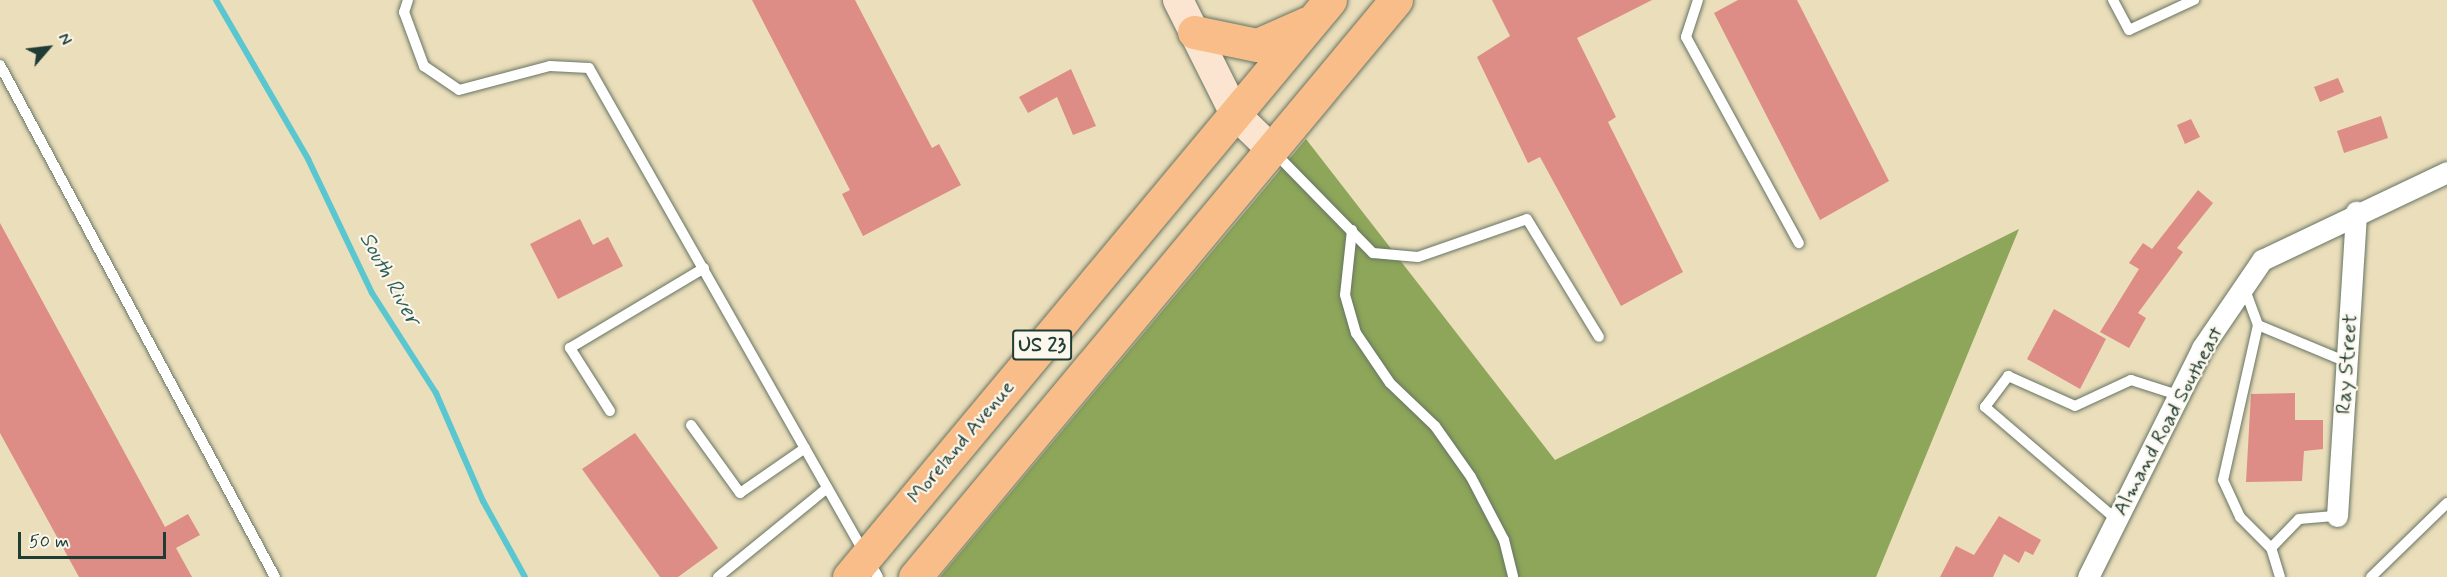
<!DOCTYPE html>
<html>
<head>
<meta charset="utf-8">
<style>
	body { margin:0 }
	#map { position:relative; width:2447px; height:577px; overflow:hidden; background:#ebdebb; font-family:Mynerve,sans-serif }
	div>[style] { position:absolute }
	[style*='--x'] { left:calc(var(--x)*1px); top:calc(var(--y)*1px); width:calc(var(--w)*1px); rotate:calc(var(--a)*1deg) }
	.forest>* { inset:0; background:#8da659 }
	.stream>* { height:6px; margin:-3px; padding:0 3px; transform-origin:3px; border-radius:3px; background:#5ac7d0 }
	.building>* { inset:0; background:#dd8c86 }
	.roads { filter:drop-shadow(0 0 2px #667563) drop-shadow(0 0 2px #667563) }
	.lane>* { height:10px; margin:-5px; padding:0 5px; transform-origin:5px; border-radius:5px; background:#fff }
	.street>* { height:21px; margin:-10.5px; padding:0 10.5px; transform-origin:10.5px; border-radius:10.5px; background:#fff }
	.secondary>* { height:30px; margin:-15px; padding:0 15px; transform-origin:15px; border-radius:15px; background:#fce5d0 }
	.highway>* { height:33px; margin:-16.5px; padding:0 16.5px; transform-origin:16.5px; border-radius:16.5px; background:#f8bd89 }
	span { translate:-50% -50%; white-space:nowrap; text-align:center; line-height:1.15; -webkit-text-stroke:4.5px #fbf7ec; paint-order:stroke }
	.shield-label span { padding:2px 4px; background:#fbf7ec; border:2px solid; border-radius:4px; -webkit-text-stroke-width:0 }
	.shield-label { font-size:20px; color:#1f3d34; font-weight:700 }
	.street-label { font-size:21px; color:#1f3d34 }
	.water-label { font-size:22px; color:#2e605b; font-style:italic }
	.north { position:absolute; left:18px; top:18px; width:60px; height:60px; -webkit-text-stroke:4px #fbf7ec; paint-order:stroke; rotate:62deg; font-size:16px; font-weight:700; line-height:24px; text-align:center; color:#1f3d34 }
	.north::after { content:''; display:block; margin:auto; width:21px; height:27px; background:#1f3d34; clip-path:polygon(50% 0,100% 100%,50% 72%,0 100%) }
	.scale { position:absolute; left:18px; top:532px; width:148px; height:27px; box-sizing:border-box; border:3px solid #1f3d34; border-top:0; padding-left:8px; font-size:18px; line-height:21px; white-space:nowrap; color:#1f3d34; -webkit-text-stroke:4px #fbf7ec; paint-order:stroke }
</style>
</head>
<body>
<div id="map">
	<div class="forest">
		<div style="clip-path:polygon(1306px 139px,1555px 460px,2019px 229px,1876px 577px,940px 577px)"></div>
	</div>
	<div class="stream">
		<div style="--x:216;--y:0;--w:184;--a:59.9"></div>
		<div style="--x:308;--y:159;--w:148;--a:64.5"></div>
		<div style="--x:372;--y:293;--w:119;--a:57.4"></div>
		<div style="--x:436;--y:393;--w:118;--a:66.5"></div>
		<div style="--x:483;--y:501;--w:87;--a:61.1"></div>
	</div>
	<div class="building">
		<div style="clip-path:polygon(752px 0,855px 0,932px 148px,939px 144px,961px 185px,863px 236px,842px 194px,850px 190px)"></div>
		<div style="clip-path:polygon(1492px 0,1652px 0,1577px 38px,1616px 117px,1608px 122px,1683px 272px,1621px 306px,1540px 157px,1528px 163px,1477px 57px,1510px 36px)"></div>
		<div style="clip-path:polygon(1738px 0,1797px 0,1889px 181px,1820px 220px,1714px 13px)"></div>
		<div style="clip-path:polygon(1071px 69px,1096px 126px,1073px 135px,1057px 97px,1028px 113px,1019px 97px)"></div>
		<div style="clip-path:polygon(2338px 78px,2344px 92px,2320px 102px,2314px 87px)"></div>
		<div style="clip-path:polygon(2381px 116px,2388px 138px,2344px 153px,2337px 131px)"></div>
		<div style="clip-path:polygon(2191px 119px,2200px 137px,2185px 144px,2177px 125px)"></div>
		<div style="clip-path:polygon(2198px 190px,2213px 203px,2177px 248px,2183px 252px,2138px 313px,2146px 318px,2129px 348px,2100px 332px,2139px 269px,2129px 263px,2143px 243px,2152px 249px)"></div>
		<div style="clip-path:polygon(580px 219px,593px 245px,608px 237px,623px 266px,558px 299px,530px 244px)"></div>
		<div style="clip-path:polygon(0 223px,165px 527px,188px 514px,200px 535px,176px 548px,192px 577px,79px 577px,0 433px)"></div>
		<div style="clip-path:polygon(2054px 309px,2106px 339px,2080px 389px,2027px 359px)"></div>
		<div style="clip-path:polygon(2295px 393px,2295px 420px,2323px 420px,2323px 449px,2304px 451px,2302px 481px,2246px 482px,2251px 394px)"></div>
		<div style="clip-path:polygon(635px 433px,718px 548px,678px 577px,660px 577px,582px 469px)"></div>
		<div style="clip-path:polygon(1999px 516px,2041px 540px,2033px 555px,2025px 551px,2019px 563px,2004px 554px,1993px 577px,1940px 577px,1956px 546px,1974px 555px)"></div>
	</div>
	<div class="roads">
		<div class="lane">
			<div style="--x:408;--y:0;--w:13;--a:108"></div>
			<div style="--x:404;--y:12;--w:58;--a:69.7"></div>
			<div style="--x:424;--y:66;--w:42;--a:34.4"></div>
			<div style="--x:459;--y:90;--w:94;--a:-14.8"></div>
			<div style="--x:550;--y:66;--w:39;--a:3"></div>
			<div style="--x:589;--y:68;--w:585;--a:60.41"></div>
			<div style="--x:1698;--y:0;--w:39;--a:108"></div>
			<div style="--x:1686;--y:37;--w:235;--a:61.3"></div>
			<div style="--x:2113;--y:0;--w:34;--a:62"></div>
			<div style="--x:2129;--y:30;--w:72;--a:-24.8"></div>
			<div style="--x:0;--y:65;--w:581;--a:61.76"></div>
			<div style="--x:1273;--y:151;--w:143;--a:45.6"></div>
			<div style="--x:1373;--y:253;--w:45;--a:5.1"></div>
			<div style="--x:1418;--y:257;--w:115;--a:-19.2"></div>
			<div style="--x:1527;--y:219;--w:138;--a:58.6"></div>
			<div style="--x:1352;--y:230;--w:65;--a:96.1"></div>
			<div style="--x:1345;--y:295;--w:40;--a:74"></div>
			<div style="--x:1356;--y:333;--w:60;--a:55.8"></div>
			<div style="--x:1390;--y:383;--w:62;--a:43.7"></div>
			<div style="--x:1435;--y:426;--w:62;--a:54.8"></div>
			<div style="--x:1471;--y:477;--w:71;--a:62.4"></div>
			<div style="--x:1504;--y:540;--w:38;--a:76"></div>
			<div style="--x:2244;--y:287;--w:40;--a:69.8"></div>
			<div style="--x:2258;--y:325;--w:159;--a:102.7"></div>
			<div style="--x:2223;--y:480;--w:41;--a:65.3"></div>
			<div style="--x:2240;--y:517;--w:44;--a:45"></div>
			<div style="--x:2258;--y:325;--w:96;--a:22.6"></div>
			<div style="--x:610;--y:411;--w:75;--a:-122.4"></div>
			<div style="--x:570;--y:348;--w:156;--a:-30.8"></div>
			<div style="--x:691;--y:425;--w:84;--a:54.2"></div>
			<div style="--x:740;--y:493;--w:79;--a:-34.7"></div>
			<div style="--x:2117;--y:520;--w:174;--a:-139.4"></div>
			<div style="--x:1985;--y:407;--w:39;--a:-53"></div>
			<div style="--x:2008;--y:376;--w:73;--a:24.1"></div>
			<div style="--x:2075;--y:406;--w:62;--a:-24.9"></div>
			<div style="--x:2131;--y:380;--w:49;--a:17.7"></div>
			<div style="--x:718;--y:577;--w:141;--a:-39.2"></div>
			<div style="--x:2280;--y:577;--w:30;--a:-107"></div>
			<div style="--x:2271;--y:548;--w:40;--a:-46"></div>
			<div style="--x:2299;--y:519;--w:38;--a:-5"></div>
			<div style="--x:2371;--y:577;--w:106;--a:-44.2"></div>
		</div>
		<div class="street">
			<div style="--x:2337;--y:516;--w:305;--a:-86.4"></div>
			<div style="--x:2088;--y:577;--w:256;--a:-63.5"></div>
			<div style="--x:2202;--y:348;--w:107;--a:-55.7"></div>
			<div style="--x:2262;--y:260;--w:205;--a:-25.4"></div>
		</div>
		<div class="secondary">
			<div style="--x:1178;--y:0;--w:127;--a:63.4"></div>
			<div style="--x:1235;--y:114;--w:50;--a:44.2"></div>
		</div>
		<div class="highway">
			<div style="--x:1194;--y:32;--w:64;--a:11.7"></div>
			<div style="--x:1257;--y:45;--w:55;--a:-23.7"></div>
			<div style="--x:849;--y:577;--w:751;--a:-50.18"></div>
			<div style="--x:915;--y:577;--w:751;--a:-50.18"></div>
		</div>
	</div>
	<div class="shield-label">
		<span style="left:1042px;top:345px">US 23</span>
	</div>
	<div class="street-label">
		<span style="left:2347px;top:364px;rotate:-86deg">Ray Street</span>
		<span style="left:2168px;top:421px;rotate:-62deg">Almand Road Southeast</span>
		<span style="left:961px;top:442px;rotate:-50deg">Moreland Avenue</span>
	</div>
	<div class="water-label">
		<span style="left:389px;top:279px;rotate:61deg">South River</span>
	</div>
	<div class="north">N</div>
	<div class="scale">50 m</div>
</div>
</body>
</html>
